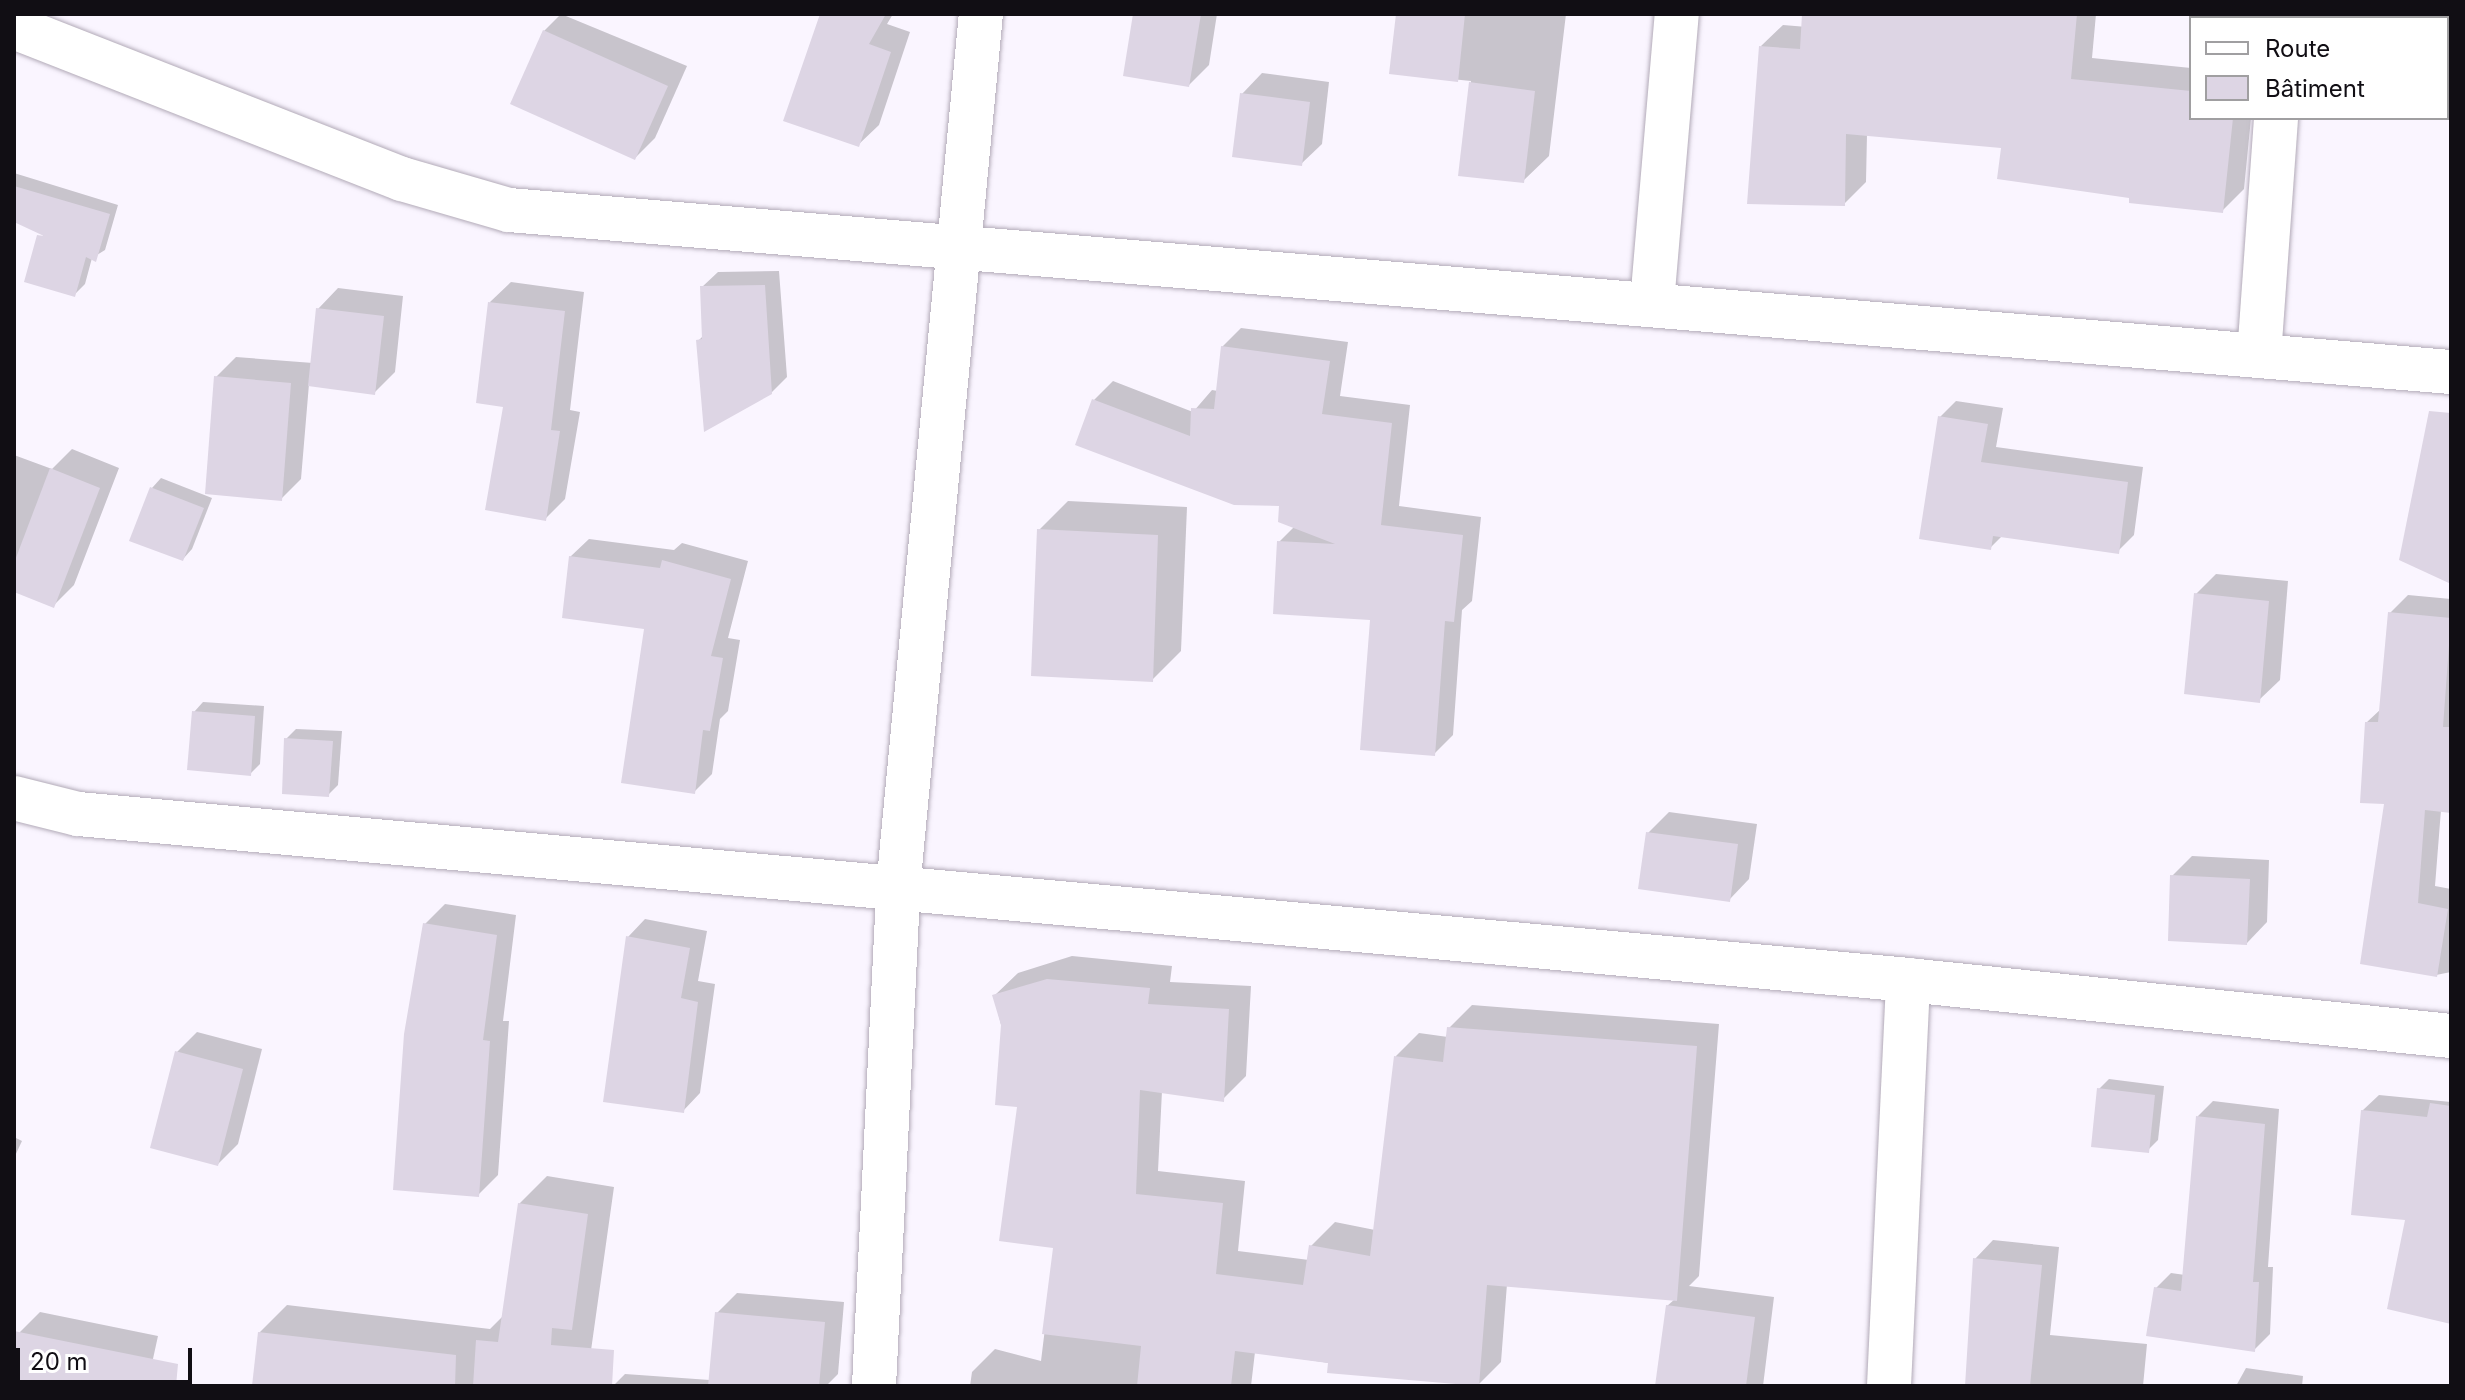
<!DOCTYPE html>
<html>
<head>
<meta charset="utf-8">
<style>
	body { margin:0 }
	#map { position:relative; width:2465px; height:1400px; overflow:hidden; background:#faf5ff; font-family:Inter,sans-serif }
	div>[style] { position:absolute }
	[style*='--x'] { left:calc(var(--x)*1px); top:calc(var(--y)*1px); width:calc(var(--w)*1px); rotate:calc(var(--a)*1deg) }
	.shadow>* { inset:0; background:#0003 }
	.building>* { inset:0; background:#ddd5e4 }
	.roads { filter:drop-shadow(0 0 2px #b2aab8) drop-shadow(0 0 2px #b2aab8) }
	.street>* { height:44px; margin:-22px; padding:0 22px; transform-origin:22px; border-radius:22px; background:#fff }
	span { translate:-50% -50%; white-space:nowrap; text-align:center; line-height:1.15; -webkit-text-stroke:6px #fff; paint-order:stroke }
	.frame { position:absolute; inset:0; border:16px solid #110e14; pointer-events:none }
	.legend { position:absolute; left:2189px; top:16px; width:260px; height:104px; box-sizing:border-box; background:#fff; border:2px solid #a09fa1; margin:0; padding:10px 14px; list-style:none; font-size:24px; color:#110e14 }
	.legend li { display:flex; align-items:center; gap:16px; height:40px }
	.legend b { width:40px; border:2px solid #a09fa1 }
	.scale { position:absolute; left:16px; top:1348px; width:176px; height:36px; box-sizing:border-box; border:4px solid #110e14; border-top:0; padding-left:10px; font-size:24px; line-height:28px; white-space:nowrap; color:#110e14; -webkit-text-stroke:6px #fff; paint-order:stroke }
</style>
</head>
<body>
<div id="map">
	<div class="shadow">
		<div style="clip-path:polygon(561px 14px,687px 66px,655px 138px,635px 158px,544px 31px)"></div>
		<div style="clip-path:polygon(823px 14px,893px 14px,887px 24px,910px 32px,879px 125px,858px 145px)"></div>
		<div style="clip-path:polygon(1135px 14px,1217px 14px,1209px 65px,1189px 85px)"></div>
		<div style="clip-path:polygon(1398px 14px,1566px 14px,1549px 156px,1523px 181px,1460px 174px,1471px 81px,1391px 73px)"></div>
		<div style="clip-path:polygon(1894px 14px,2096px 14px,2092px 58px,2191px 68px,2191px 118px,2251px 118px,2244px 189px,2222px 211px,2131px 196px,2004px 146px,1867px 134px,1866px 182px,1844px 204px,1761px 46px,1783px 25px,1892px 34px)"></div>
		<div style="clip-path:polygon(1262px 73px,1329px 82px,1322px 144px,1301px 164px,1242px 94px)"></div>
		<div style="clip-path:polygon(14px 173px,118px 205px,105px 250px,92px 258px,85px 284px,75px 294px,42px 233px,14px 220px)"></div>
		<div style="clip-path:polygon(779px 271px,787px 377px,771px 393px,699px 340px,704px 335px,702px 287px,718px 272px)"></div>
		<div style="clip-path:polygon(511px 282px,584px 292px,570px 410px,580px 412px,565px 499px,545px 519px,505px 405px,490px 302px)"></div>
		<div style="clip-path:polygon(338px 288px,403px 296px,395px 372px,375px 392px,309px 384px,301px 479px,281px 499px,216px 377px,236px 357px,313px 363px,318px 309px)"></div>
		<div style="clip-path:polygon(1241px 328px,1348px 342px,1340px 396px,1410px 405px,1399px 506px,1481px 517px,1472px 601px,1462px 610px,1453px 735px,1434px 754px,1372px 618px,1279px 542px,1295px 526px,1281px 504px,1094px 400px,1113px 381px,1193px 412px,1212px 390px,1218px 391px,1222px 347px)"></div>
		<div style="clip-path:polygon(1956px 401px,2003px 408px,1996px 447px,2143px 467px,2134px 535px,2118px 551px,2003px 535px,1990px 548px,1940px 417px)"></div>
		<div style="clip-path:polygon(72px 449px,119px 468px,74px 585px,54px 605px,14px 590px,14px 455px,52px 469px)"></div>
		<div style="clip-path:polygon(161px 478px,212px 498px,192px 549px,183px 559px,152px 488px)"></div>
		<div style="clip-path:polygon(1068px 501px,1187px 507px,1181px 651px,1152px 680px,1039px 530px)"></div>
		<div style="clip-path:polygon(589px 539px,674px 550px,682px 543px,748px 561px,728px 638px,740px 640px,728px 711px,720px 719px,712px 774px,694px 792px,646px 627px,570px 557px)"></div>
		<div style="clip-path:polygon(2216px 574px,2288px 581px,2280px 680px,2259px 700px,2196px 594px)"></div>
		<div style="clip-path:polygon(2408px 595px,2451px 599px,2451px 811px,2441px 810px,2435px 886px,2451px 889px,2451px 972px,2436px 975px,2367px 722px,2381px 709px,2390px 613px)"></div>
		<div style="clip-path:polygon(203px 702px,264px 706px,260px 764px,250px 774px,194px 712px)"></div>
		<div style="clip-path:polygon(296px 729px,342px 731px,338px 785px,328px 795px,286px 739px)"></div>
		<div style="clip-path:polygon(1669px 812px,1757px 824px,1749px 879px,1729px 900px,1648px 833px)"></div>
		<div style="clip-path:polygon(2192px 856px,2269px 860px,2267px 922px,2247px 943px,2172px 876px)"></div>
		<div style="clip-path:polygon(445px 904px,516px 915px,503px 1021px,509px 1021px,498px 1175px,478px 1195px,425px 924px)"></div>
		<div style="clip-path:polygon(645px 919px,707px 931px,698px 981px,715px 984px,700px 1093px,683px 1111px,628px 937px)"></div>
		<div style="clip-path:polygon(1072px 956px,1172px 966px,1170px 982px,1251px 986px,1246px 1076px,1223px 1099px,1162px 1091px,1158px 1171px,1245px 1181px,1238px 1251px,1309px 1260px,1311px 1246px,1335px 1222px,1375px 1230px,1396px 1056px,1419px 1033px,1448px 1037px,1449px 1028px,1472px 1005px,1719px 1024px,1699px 1276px,1689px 1286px,1774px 1297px,1763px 1386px,1657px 1386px,1667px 1306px,1675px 1299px,1507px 1284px,1501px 1362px,1478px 1385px,1255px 1352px,1251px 1386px,970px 1386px,972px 1372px,995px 1349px,1041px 1361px,1055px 1246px,994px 996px,1018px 973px)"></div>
		<div style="clip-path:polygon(197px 1032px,262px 1049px,238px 1144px,218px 1164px,177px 1052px)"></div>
		<div style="clip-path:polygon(2109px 1079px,2164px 1086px,2158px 1140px,2148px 1150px,2099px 1089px)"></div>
		<div style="clip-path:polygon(2379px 1095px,2451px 1102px,2451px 1160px,2362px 1111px)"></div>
		<div style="clip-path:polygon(2213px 1101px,2279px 1109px,2268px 1267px,2273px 1267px,2270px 1334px,2254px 1350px,2156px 1288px,2171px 1273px,2185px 1275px,2198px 1116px)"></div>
		<div style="clip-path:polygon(14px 1137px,22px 1141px,14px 1158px)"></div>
		<div style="clip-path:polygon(547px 1176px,614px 1187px,586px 1386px,254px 1386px,259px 1333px,287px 1305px,490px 1329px,504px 1315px,519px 1204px)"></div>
		<div style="clip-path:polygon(1993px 1240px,2059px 1247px,2050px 1335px,2147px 1344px,2143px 1386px,1967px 1386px,1975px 1259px)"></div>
		<div style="clip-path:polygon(737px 1293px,844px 1302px,838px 1374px,826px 1386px,613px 1386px,625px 1374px,710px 1380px,717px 1313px)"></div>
		<div style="clip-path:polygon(40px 1312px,158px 1336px,147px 1386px,14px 1386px,20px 1332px)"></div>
		<div style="clip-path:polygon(2246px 1368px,2303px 1376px,2302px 1386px,2236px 1386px)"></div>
	</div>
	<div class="building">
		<div style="clip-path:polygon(820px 14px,886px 14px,869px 44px,891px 52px,859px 147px,783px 121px)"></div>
		<div style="clip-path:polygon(1133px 14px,1201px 14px,1189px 87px,1123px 76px)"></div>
		<div style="clip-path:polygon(1396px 14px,1465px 14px,1458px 82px,1389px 74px)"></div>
		<div style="clip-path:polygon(1802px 14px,2077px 14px,2071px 79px,2191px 91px,2191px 118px,2233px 118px,2223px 213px,2129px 203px,2129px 198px,1997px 179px,2001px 148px,1846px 134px,1845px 206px,1747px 204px,1759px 46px,1800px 49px)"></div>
		<div style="clip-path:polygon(543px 30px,668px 86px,635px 160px,510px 104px)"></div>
		<div style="clip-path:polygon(1469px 82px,1535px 91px,1524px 183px,1458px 176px)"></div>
		<div style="clip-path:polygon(1240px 93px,1310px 102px,1302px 166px,1232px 157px)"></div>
		<div style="clip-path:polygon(14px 186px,110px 214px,96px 262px,86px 257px,75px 297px,24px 282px,37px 235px,44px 236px,14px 222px)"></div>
		<div style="clip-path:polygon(765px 285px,772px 394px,704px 432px,696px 340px,702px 339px,700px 286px)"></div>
		<div style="clip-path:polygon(488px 302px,565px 311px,551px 430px,560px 431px,546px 521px,485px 510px,503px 407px,476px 403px)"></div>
		<div style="clip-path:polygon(316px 308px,384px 316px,375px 395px,308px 386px)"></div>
		<div style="clip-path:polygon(1221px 346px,1330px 361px,1322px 414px,1392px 423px,1381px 525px,1463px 535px,1454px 622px,1445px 621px,1435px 756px,1360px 750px,1370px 620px,1273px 614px,1277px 541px,1335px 544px,1278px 522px,1279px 506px,1234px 505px,1075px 445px,1092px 399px,1190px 436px,1191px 408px,1214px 409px)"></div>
		<div style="clip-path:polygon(214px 376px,291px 383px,282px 501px,205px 494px)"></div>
		<div style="clip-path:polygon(2429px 411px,2451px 413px,2451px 584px,2399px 560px)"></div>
		<div style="clip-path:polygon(1938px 416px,1988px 424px,1981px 462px,2128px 482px,2119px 554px,1993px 536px,1991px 550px,1919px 539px)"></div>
		<div style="clip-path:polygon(50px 468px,100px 488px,54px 608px,14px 592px,14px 563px)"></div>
		<div style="clip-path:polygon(150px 487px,204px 508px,183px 561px,129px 541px)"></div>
		<div style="clip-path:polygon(1037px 529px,1158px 535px,1153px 682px,1031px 676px)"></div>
		<div style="clip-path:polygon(569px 556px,660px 568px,662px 560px,731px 579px,711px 656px,723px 658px,710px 731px,703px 730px,695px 794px,621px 783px,644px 629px,562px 618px)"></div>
		<div style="clip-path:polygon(2194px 593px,2269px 601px,2260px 703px,2184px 694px)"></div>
		<div style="clip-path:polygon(2388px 612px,2451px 618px,2443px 727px,2451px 727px,2451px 813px,2425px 810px,2418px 903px,2448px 909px,2437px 977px,2360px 964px,2384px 804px,2360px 803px,2365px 722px,2378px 722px)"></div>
		<div style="clip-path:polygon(192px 711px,255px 716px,251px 776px,187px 770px)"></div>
		<div style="clip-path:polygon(284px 738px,333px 741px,329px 797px,282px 794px)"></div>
		<div style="clip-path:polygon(1646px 832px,1738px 844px,1730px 902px,1638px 889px)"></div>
		<div style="clip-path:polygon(2170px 875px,2250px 879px,2247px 945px,2168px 941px)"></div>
		<div style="clip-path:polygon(423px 923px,497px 935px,483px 1040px,490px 1041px,479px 1197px,393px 1190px,404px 1034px)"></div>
		<div style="clip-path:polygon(626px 936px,690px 948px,681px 998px,698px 1002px,684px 1113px,603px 1102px)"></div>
		<div style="clip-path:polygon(1047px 979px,1150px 988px,1148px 1004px,1229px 1009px,1224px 1102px,1140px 1090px,1136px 1194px,1223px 1203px,1216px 1274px,1303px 1285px,1309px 1245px,1370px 1256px,1394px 1056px,1443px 1062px,1447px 1027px,1697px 1046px,1677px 1301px,1487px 1285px,1479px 1386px,1327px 1373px,1328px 1363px,1235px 1351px,1231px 1386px,1137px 1386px,1141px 1346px,1042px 1334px,1053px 1248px,999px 1241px,1017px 1107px,995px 1105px,1001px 1025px,992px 995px)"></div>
		<div style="clip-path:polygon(175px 1051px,243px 1069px,218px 1166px,150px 1148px)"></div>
		<div style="clip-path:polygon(2097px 1088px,2155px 1095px,2149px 1153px,2091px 1147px)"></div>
		<div style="clip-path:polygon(2430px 1103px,2451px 1106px,2451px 1324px,2387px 1309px,2405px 1220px,2351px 1215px,2361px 1110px,2427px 1117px)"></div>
		<div style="clip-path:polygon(2196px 1116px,2265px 1124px,2253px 1282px,2259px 1282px,2255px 1352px,2146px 1336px,2154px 1287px,2181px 1291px)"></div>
		<div style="clip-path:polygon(518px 1203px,588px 1214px,572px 1330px,552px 1328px,551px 1345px,614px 1350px,612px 1386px,473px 1386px,476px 1340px,498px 1342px)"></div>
		<div style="clip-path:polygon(1973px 1258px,2042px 1265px,2030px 1386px,1965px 1386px)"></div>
		<div style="clip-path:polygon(1666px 1305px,1755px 1317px,1746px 1386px,1655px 1386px)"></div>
		<div style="clip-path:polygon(715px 1312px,825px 1322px,819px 1386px,708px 1386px)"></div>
		<div style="clip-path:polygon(14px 1331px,178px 1364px,176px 1386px,14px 1386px)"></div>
		<div style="clip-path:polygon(258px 1332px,456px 1355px,455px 1386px,252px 1386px)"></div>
	</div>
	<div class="roads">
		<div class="street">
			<div style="--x:2284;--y:18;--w:4;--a:-90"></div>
			<div style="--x:14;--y:27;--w:417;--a:21.4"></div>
			<div style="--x:402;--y:179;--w:111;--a:16.2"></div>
			<div style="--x:509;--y:210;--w:1949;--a:4.77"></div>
			<div style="--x:1652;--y:303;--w:290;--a:-85.1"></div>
			<div style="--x:2259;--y:356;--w:239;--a:-85.9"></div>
			<div style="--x:14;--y:798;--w:66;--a:14"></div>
			<div style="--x:78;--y:814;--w:1838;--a:5.18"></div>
			<div style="--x:1908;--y:980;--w:546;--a:5.89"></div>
			<div style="--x:874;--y:1386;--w:499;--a:-87.2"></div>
			<div style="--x:898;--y:888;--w:878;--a:-84.58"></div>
			<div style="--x:1889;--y:1386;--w:406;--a:-87.3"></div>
		</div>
	</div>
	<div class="frame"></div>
	<ul class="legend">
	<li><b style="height:10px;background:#fff"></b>Route</li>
	<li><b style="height:22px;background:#ddd5e4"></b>Bâtiment</li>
	</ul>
	<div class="scale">20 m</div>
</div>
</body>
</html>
